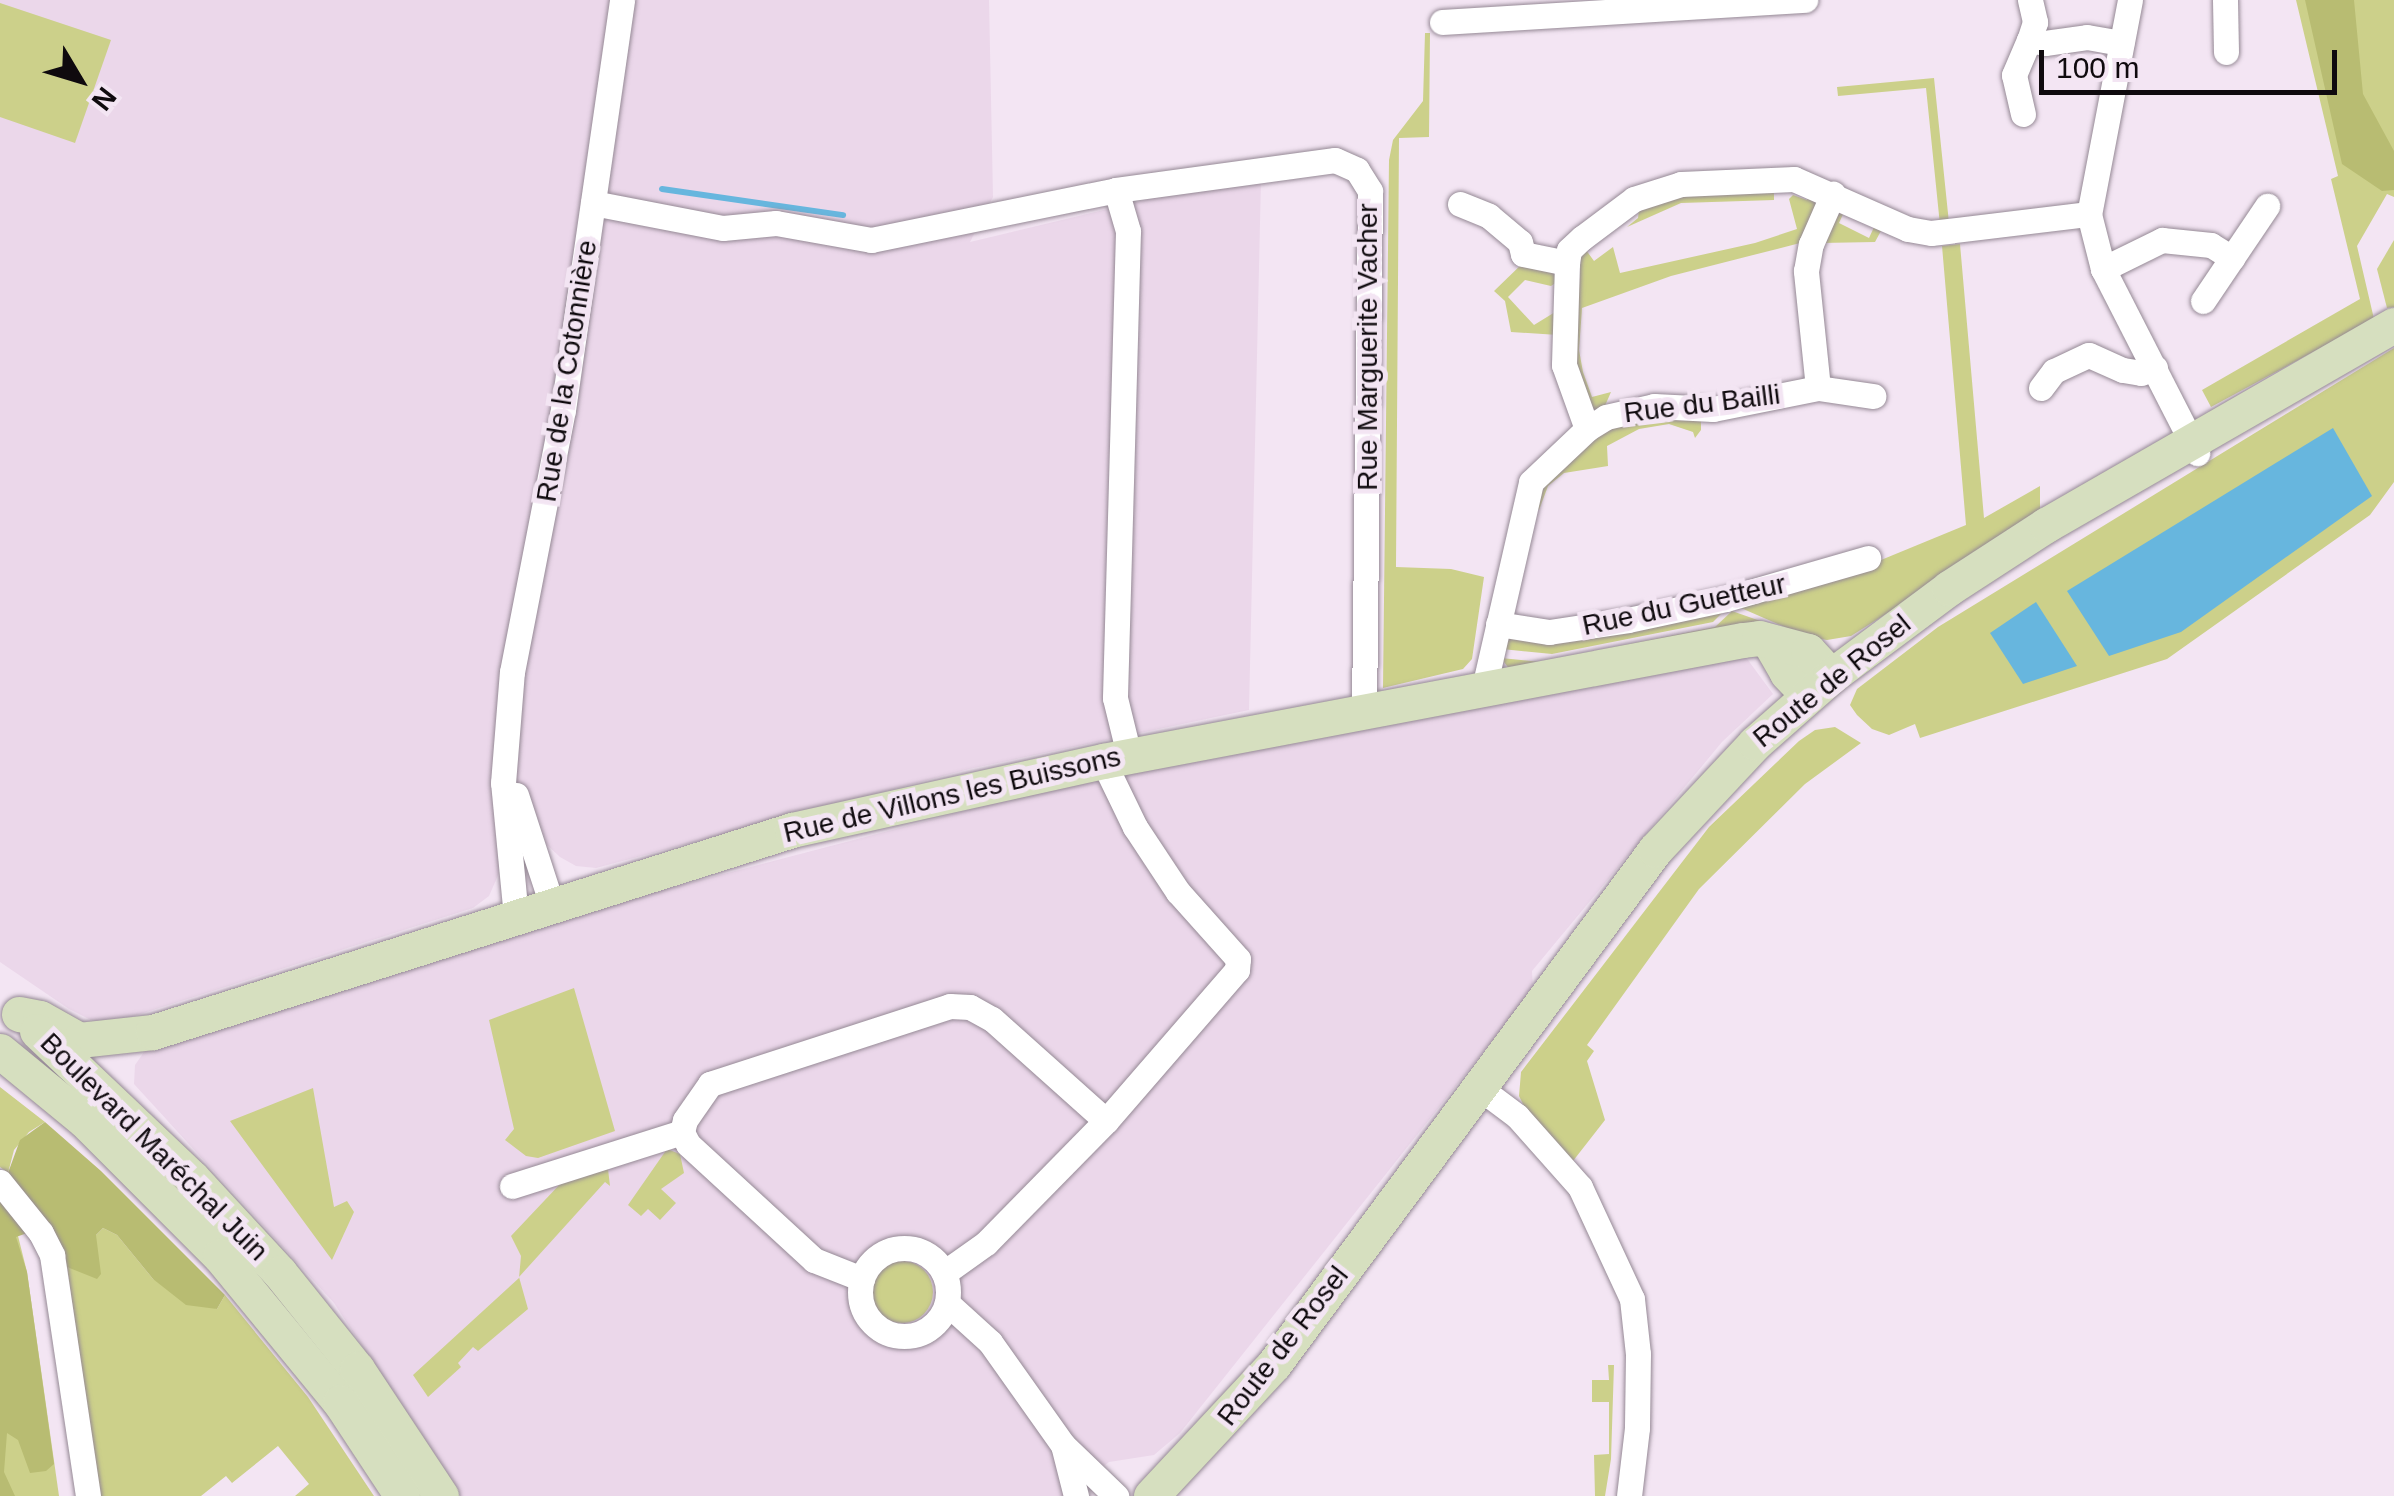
<!DOCTYPE html>
<html>
<head>
<meta charset="utf-8">
<style>
	body { margin:0 }
	#map { position:relative; width:2394px; height:1496px; overflow:hidden; background:#f3e5f3; font-family:Arial,sans-serif }
	div>[style] { position:absolute }
	[style*='--x'] { left:calc(var(--x)*1px); top:calc(var(--y)*1px); width:calc(var(--w)*1px); rotate:calc(var(--a)*1deg) }
	.built>* { inset:0; background:#ebd7ea }
	.green>* { inset:0; background:#ccd08a }
	.round { border-radius:50% }
	.forest>* { inset:0; background:#b8bc72 }
	.water>* { inset:0; background:#67b6de }
	.stream>* { height:6px; margin:-3px; padding:0 3px; transform-origin:3px; border-radius:3px; background:#67b6de }
	.roads { filter:drop-shadow(0 0 2px #958995) drop-shadow(0 0 2px #958995) }
	.street>* { height:25px; margin:-12.5px; padding:0 12.5px; transform-origin:12.5px; border-radius:12.5px; background:#fff }
	.street>.ring { margin:-12.5px; padding:0; box-sizing:content-box; background:none; border:25px solid #fff; border-radius:50% }
	.secondary>* { height:35px; margin:-17.5px; padding:0 17.5px; transform-origin:17.5px; border-radius:17.5px; background:#d6dfbf }
	span { translate:-50% -50%; white-space:nowrap; text-align:center; line-height:1.15; -webkit-text-stroke:10px #f3e5f3; paint-order:stroke }
	.street-label { font-size:28px; color:#0f0a0e }
	.north { position:absolute; left:30px; top:30px; width:100px; height:100px; -webkit-text-stroke:8px #f3e5f3; paint-order:stroke; rotate:128deg; font-size:28px; font-weight:700; line-height:40px; text-align:center; color:#0f0a0e }
	.north::after { content:''; display:block; margin:auto; width:35px; height:45px; background:#0f0a0e; clip-path:polygon(50% 0,100% 100%,50% 72%,0 100%) }
	.scale { position:absolute; left:2039px; top:50px; width:298px; height:45px; box-sizing:border-box; border:5px solid #0f0a0e; border-top:0; padding-left:12px; font-size:30px; line-height:35px; white-space:nowrap; color:#0f0a0e; -webkit-text-stroke:8px #f3e5f3; paint-order:stroke }
</style>
</head>
<body>
<div id="map">
	<div class="built">
		<div style="clip-path:polygon(0 0,989px 0,993px 197px,970px 242px,1166px 195px,1261px 179px,1249px 710px,969px 769px,596px 868px,576px 866px,560px 857px,546px 844px,540px 830px,503px 864px,489px 896px,473px 908px,112px 1023px,91px 1020px,69px 1009px,0 962px)"></div>
		<div style="clip-path:polygon(1745px 656px,1773px 694px,1722px 742px,1532px 971px,1533px 989px,1180px 1433px,1154px 1455px,1109px 1462px,1066px 1496px,460px 1496px,334px 1303px,134px 1084px,135px 1065px,151px 1042px,551px 919px,1068px 784px)"></div>
	</div>
	<div class="green">
		<div style="clip-path:polygon(2296px 0,2394px 0,2394px 197px,2387px 194px,2357px 246px,2374px 319px,2211px 407px,2202px 390px,2360px 299px,2331px 179px,2338px 176px)"></div>
		<div style="clip-path:polygon(0 3px,111px 40px,75px 143px,0 117px)"></div>
		<div style="clip-path:polygon(1425px 33px,1430px 33px,1429px 137px,1399px 138px,1396px 567px,1451px 569px,1484px 577px,1472px 659px,1463px 669px,1383px 688px,1389px 160px,1393px 140px,1423px 101px)"></div>
		<div style="clip-path:polygon(1934px 78px,1949px 223px,1940px 225px,1926px 88px,1838px 96px,1837px 87px)"></div>
		<div style="clip-path:polygon(1774px 186px,1774px 200px,1681px 203px,1627px 227px,1638px 218px,1639px 210px,1658px 198px)"></div>
		<div style="clip-path:polygon(1810px 194px,1819px 199px,1804px 242px,1671px 276px,1582px 308px,1579px 350px,1583px 372px,1592px 397px,1611px 392px,1604px 408px,1594px 412px,1574px 370px,1581px 253px,1586px 250px,1594px 261px,1613px 247px,1620px 273px,1755px 243px,1797px 229px,1789px 199px,1793px 195px,1807px 200px)"></div>
		<div style="clip-path:polygon(1845px 210px,1839px 223px,1869px 238px,1875px 225px,1882px 229px,1875px 242px,1821px 243px,1831px 214px)"></div>
		<div style="clip-path:polygon(2394px 240px,2394px 307px,2387px 308px,2377px 269px)"></div>
		<div style="clip-path:polygon(1960px 244px,1984px 518px,2040px 486px,2040px 517px,1851px 636px,1827px 640px,1808px 637px,1741px 608px,1746px 600px,1881px 560px,1966px 525px,1942px 246px)"></div>
		<div style="clip-path:polygon(1525px 261px,1558px 269px,1557px 282px,1551px 286px,1525px 280px,1508px 297px,1534px 325px,1560px 309px,1558px 335px,1511px 332px,1505px 301px,1494px 291px)"></div>
		<div style="clip-path:polygon(2394px 348px,2394px 482px,2370px 515px,2167px 659px,1920px 738px,1915px 724px,1889px 735px,1872px 729px,1857px 715px,1850px 705px,1857px 689px,1938px 627px)"></div>
		<div style="clip-path:polygon(1667px 416px,1701px 420px,1701px 430px,1695px 438px,1693px 432px,1669px 424px,1639px 429px,1607px 446px,1608px 466px,1564px 473px,1548px 486px,1539px 510px,1532px 504px,1538px 485px,1609px 424px)"></div>
		<div style="clip-path:polygon(1725px 610px,1713px 622px,1552px 654px,1502px 649px,1508px 637px)"></div>
		<div style="clip-path:polygon(1732px 611px,1766px 623px,1510px 670px,1501px 658px,1540px 662px,1715px 627px)"></div>
		<div style="clip-path:polygon(1835px 727px,1861px 743px,1805px 784px,1699px 889px,1587px 1045px,1594px 1051px,1587px 1061px,1605px 1120px,1573px 1161px,1524px 1106px,1519px 1096px,1521px 1072px,1709px 827px,1799px 741px,1815px 730px)"></div>
		<div style="clip-path:polygon(574px 988px,615px 1131px,538px 1158px,526px 1156px,505px 1140px,514px 1129px,489px 1020px)"></div>
		<div style="clip-path:polygon(0 1087px,45px 1122px,29px 1132px,14px 1150px,8px 1173px,0 1167px)"></div>
		<div style="clip-path:polygon(313px 1088px,334px 1207px,347px 1201px,354px 1212px,332px 1260px,230px 1121px)"></div>
		<div style="clip-path:polygon(667px 1149px,680px 1154px,684px 1173px,661px 1189px,676px 1203px,660px 1220px,648px 1209px,641px 1216px,628px 1205px)"></div>
		<div style="clip-path:polygon(608px 1169px,610px 1186px,605px 1182px,519px 1277px,528px 1309px,478px 1351px,473px 1347px,458px 1363px,461px 1367px,428px 1397px,413px 1375px,519px 1278px,521px 1256px,511px 1236px,561px 1183px)"></div>
		<div style="clip-path:polygon(10px 1204px,27px 1272px,59px 1496px,0 1496px)"></div>
		<div style="clip-path:polygon(103px 1228px,117px 1235px,153px 1279px,217px 1309px,225px 1295px,308px 1397px,374px 1496px,295px 1496px,309px 1484px,278px 1446px,232px 1483px,226px 1476px,201px 1496px,100px 1496px,67px 1267px,85px 1271px,96px 1254px,96px 1235px)"></div>
		<div class="round" style="left:871px;top:1261px;width:62px;height:62px"></div>
		<div style="clip-path:polygon(1608px 1365px,1614px 1365px,1611px 1459px,1605px 1496px,1595px 1496px,1594px 1455px,1609px 1454px,1609px 1402px,1592px 1402px,1592px 1380px,1609px 1380px)"></div>
	</div>
	<div class="forest">
		<div style="clip-path:polygon(2305px 0,2354px 0,2363px 94px,2394px 151px,2394px 190px,2382px 191px,2342px 164px)"></div>
		<div style="clip-path:polygon(45px 1122px,101px 1171px,225px 1295px,217px 1309px,186px 1305px,153px 1279px,117px 1235px,103px 1228px,96px 1235px,101px 1274px,97px 1279px,67px 1267px,52px 1227px,8px 1173px,20px 1140px)"></div>
		<div style="clip-path:polygon(0 1194px,30px 1232px,16px 1237px,27px 1272px,54px 1464px,46px 1471px,30px 1473px,18px 1440px,7px 1433px,4px 1472px,15px 1496px,0 1496px)"></div>
	</div>
	<div class="water">
		<div style="clip-path:polygon(2333px 428px,2372px 496px,2181px 632px,2109px 656px,2067px 591px)"></div>
		<div style="clip-path:polygon(2036px 602px,2077px 666px,2023px 684px,1990px 633px)"></div>
	</div>
	<div class="stream">
		<div style="--x:662;--y:189;--w:183;--a:8.2"></div>
	</div>
	<div class="roads">
		<div class="street">
			<div style="--x:2030;--y:0;--w:23;--a:77"></div>
			<div style="--x:2035;--y:22;--w:19;--a:108"></div>
			<div style="--x:2029;--y:40;--w:16;--a:11"></div>
			<div style="--x:2045;--y:43;--w:42;--a:-8.1"></div>
			<div style="--x:2087;--y:37;--w:35;--a:10"></div>
			<div style="--x:2130;--y:0;--w:218;--a:100.8"></div>
			<div style="--x:2089;--y:214;--w:57;--a:75.7"></div>
			<div style="--x:2103;--y:269;--w:207;--a:62.9"></div>
			<div style="--x:2225;--y:0;--w:52;--a:88.9"></div>
			<div style="--x:1442;--y:22;--w:364;--a:-3.5"></div>
			<div style="--x:2023;--y:114;--w:40;--a:-103"></div>
			<div style="--x:2014;--y:75;--w:38;--a:-67"></div>
			<div style="--x:1116;--y:190;--w:43;--a:73.7"></div>
			<div style="--x:1128;--y:231;--w:467;--a:91.6"></div>
			<div style="--x:1115;--y:698;--w:59;--a:76.2"></div>
			<div style="--x:593;--y:203;--w:132;--a:10.9"></div>
			<div style="--x:723;--y:228;--w:53;--a:-5.4"></div>
			<div style="--x:776;--y:223;--w:97;--a:10.1"></div>
			<div style="--x:871;--y:240;--w:250;--a:-11.5"></div>
			<div style="--x:1116;--y:190;--w:221;--a:-7.8"></div>
			<div style="--x:1335;--y:160;--w:24;--a:24"></div>
			<div style="--x:1357;--y:170;--w:25;--a:58"></div>
			<div style="--x:1370;--y:191;--w:521;--a:90.66"></div>
			<div style="--x:1460;--y:204;--w:31;--a:22"></div>
			<div style="--x:1489;--y:216;--w:40;--a:40"></div>
			<div style="--x:1520;--y:242;--w:12;--a:76"></div>
			<div style="--x:1523;--y:254;--w:45;--a:11.6"></div>
			<div style="--x:1567;--y:263;--w:13;--a:-81"></div>
			<div style="--x:1569;--y:250;--w:18;--a:-43"></div>
			<div style="--x:1582;--y:238;--w:65;--a:-36.9"></div>
			<div style="--x:1634;--y:199;--w:49;--a:-17.7"></div>
			<div style="--x:1681;--y:184;--w:113;--a:-2.5"></div>
			<div style="--x:1794;--y:179;--w:124;--a:23.7"></div>
			<div style="--x:1908;--y:229;--w:23;--a:10"></div>
			<div style="--x:1931;--y:233;--w:159;--a:-6.9"></div>
			<div style="--x:1567;--y:263;--w:102;--a:91.7"></div>
			<div style="--x:1564;--y:365;--w:68;--a:70.2"></div>
			<div style="--x:2103;--y:269;--w:66;--a:-26.2"></div>
			<div style="--x:2162;--y:240;--w:49;--a:5.8"></div>
			<div style="--x:2211;--y:245;--w:25;--a:32"></div>
			<div style="--x:2203;--y:301;--w:115;--a:-56"></div>
			<div style="--x:1818;--y:388;--w:118;--a:-95.9"></div>
			<div style="--x:1806;--y:271;--w:27;--a:-80"></div>
			<div style="--x:1811;--y:244;--w:55;--a:-66.3"></div>
			<div style="--x:2041;--y:388;--w:21;--a:-53"></div>
			<div style="--x:2054;--y:371;--w:38;--a:-25"></div>
			<div style="--x:2089;--y:355;--w:37;--a:24"></div>
			<div style="--x:2123;--y:370;--w:18;--a:9"></div>
			<div style="--x:2141;--y:373;--w:15;--a:-20"></div>
			<div style="--x:1498;--y:624;--w:52;--a:8.9"></div>
			<div style="--x:1549;--y:632;--w:80;--a:-8.6"></div>
			<div style="--x:1628;--y:620;--w:100;--a:-12.1"></div>
			<div style="--x:1726;--y:599;--w:148;--a:-16.1"></div>
			<div style="--x:1483;--y:692;--w:215;--a:-77.1"></div>
			<div style="--x:1531;--y:482;--w:77;--a:-43.4"></div>
			<div style="--x:1587;--y:429;--w:22;--a:-32"></div>
			<div style="--x:1606;--y:417;--w:49;--a:-12.9"></div>
			<div style="--x:1654;--y:406;--w:59;--a:2.9"></div>
			<div style="--x:1713;--y:409;--w:107;--a:-11.3"></div>
			<div style="--x:1818;--y:388;--w:56;--a:8.3"></div>
			<div style="--x:516;--y:795;--w:116;--a:71.9"></div>
			<div style="--x:516;--y:917;--w:135;--a:-95.5"></div>
			<div style="--x:503;--y:783;--w:111;--a:-85.4"></div>
			<div style="--x:512;--y:672;--w:267;--a:-79"></div>
			<div style="--x:563;--y:410;--w:414;--a:-81.8"></div>
			<div style="--x:1477;--y:1086;--w:50;--a:36.9"></div>
			<div style="--x:1517;--y:1116;--w:95;--a:48.4"></div>
			<div style="--x:1580;--y:1187;--w:123;--a:65.1"></div>
			<div style="--x:1632;--y:1299;--w:55;--a:83.8"></div>
			<div style="--x:1638;--y:1354;--w:74;--a:90.8"></div>
			<div style="--x:1637;--y:1428;--w:68;--a:96.7"></div>
			<div style="--x:0;--y:1182;--w:65;--a:51.2"></div>
			<div style="--x:41;--y:1233;--w:25;--a:63"></div>
			<div style="--x:52;--y:1255;--w:244;--a:81.5"></div>
			<div style="--x:512;--y:1186;--w:178;--a:-17.6"></div>
			<div class="ring" style="left:860px;top:1248px;width:63px;height:63px"></div>
			<div style="--x:944;--y:1273;--w:52;--a:-35.5"></div>
			<div style="--x:986;--y:1243;--w:171;--a:-45.5"></div>
			<div style="--x:1106;--y:1121;--w:200;--a:-49.1"></div>
			<div style="--x:1237;--y:970;--w:11;--a:-85"></div>
			<div style="--x:1238;--y:959;--w:90;--a:-131.8"></div>
			<div style="--x:1178;--y:892;--w:78;--a:-123.5"></div>
			<div style="--x:1135;--y:827;--w:73;--a:-115.9"></div>
			<div style="--x:862;--y:1279;--w:52;--a:-158.4"></div>
			<div style="--x:814;--y:1260;--w:171;--a:-137.4"></div>
			<div style="--x:688;--y:1144;--w:13;--a:-117"></div>
			<div style="--x:682;--y:1132;--w:12;--a:-76"></div>
			<div style="--x:685;--y:1120;--w:44;--a:-55.2"></div>
			<div style="--x:710;--y:1084;--w:252;--a:-18"></div>
			<div style="--x:950;--y:1006;--w:20;--a:3"></div>
			<div style="--x:970;--y:1007;--w:25;--a:29"></div>
			<div style="--x:992;--y:1019;--w:153;--a:41.8"></div>
			<div style="--x:947;--y:1303;--w:58;--a:42.2"></div>
			<div style="--x:990;--y:1342;--w:126;--a:54.7"></div>
			<div style="--x:1063;--y:1445;--w:74;--a:43.9"></div>
			<div style="--x:1063;--y:1445;--w:53;--a:75.7"></div>
		</div>
		<div class="secondary">
			<div style="--x:1770;--y:643;--w:34;--a:60"></div>
			<div style="--x:1787;--y:673;--w:30;--a:46"></div>
			<div style="--x:19;--y:1014;--w:21;--a:11"></div>
			<div style="--x:40;--y:1018;--w:45;--a:29.4"></div>
			<div style="--x:79;--y:1040;--w:74;--a:-6.2"></div>
			<div style="--x:153;--y:1032;--w:670;--a:-17.54"></div>
			<div style="--x:792;--y:830;--w:319;--a:-12.5"></div>
			<div style="--x:1103;--y:761;--w:651;--a:-10.71"></div>
			<div style="--x:1743;--y:640;--w:16;--a:-7"></div>
			<div style="--x:1759;--y:638;--w:51;--a:14.9"></div>
			<div style="--x:1808;--y:651;--w:34;--a:47"></div>
			<div style="--x:37;--y:1031;--w:214;--a:43.5"></div>
			<div style="--x:192;--y:1178;--w:129;--a:47.2"></div>
			<div style="--x:280;--y:1273;--w:123;--a:51.3"></div>
			<div style="--x:357;--y:1369;--w:152;--a:56.5"></div>
			<div style="--x:0;--y:1051;--w:109;--a:39.4"></div>
			<div style="--x:84;--y:1120;--w:192;--a:45"></div>
			<div style="--x:220;--y:1256;--w:189;--a:50.6"></div>
			<div style="--x:340;--y:1402;--w:113;--a:56.6"></div>
			<div style="--x:1151;--y:1496;--w:180;--a:-47"></div>
			<div style="--x:1274;--y:1364;--w:640;--a:-53.45"></div>
			<div style="--x:1655;--y:850;--w:146;--a:-46.9"></div>
			<div style="--x:1755;--y:743;--w:101;--a:-41.4"></div>
			<div style="--x:1831;--y:676;--w:147;--a:-36.7"></div>
			<div style="--x:1949;--y:588;--w:116;--a:-33"></div>
			<div style="--x:2046;--y:525;--w:401;--a:-29.9"></div>
		</div>
	</div>
	<div class="street-label">
		<span style="left:1368px;top:347px;rotate:-90deg">Rue Marguerite Vacher</span>
		<span style="left:567px;top:371px;rotate:-81deg">Rue de la Cotonnière</span>
		<span style="left:1702px;top:404px;rotate:-7deg">Rue du Bailli</span>
		<span style="left:1684px;top:605px;rotate:-12deg">Rue du Guetteur</span>
		<span style="left:1832px;top:681px;rotate:-39deg">Route de Rosel</span>
		<span style="left:952px;top:795px;rotate:-13deg">Rue de Villons les Buissons</span>
		<span style="left:154px;top:1147px;rotate:45deg">Boulevard Maréchal Juin</span>
		<span style="left:1283px;top:1346px;rotate:-52deg">Route de Rosel</span>
	</div>
	<div class="north">N</div>
	<div class="scale">100 m</div>
</div>
</body>
</html>
